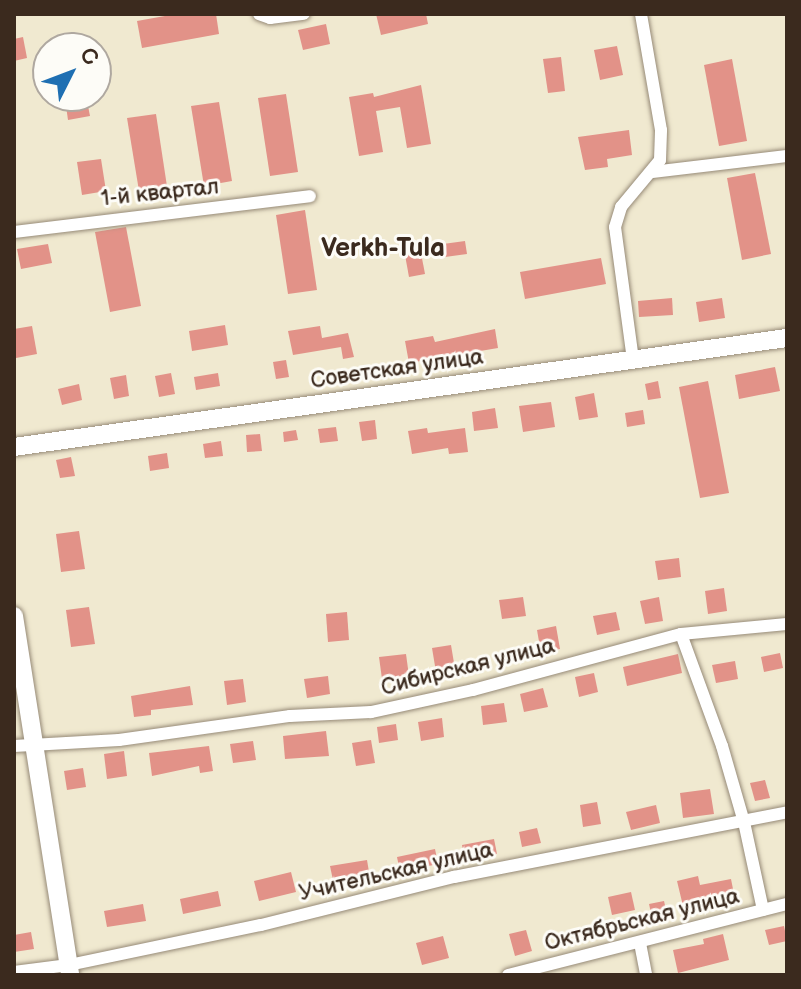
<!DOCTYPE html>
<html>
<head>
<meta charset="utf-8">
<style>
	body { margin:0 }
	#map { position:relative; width:801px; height:989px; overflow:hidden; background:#f0e9d0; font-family:"Balsamiq Sans",sans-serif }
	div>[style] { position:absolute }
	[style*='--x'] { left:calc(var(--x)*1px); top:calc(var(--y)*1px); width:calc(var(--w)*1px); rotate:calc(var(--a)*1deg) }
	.building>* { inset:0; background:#e29288 }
	.roads { filter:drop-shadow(0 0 2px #968a77) drop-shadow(0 0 2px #968a77) }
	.street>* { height:12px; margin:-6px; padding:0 6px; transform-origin:6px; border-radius:6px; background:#fff }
	.secondary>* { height:18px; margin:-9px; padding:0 9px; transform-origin:9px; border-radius:9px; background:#fff }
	span { translate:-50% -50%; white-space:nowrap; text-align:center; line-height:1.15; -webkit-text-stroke:6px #fdfcf7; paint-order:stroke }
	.street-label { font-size:22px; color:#3b2a1e }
	.quarter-label { font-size:26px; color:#3b2a1e; font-weight:700 }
	.frame { position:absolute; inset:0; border:16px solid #3b2a1e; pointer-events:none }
	.north { position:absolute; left:32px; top:32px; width:80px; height:80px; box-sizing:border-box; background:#fdfcf7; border:2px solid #afa8a0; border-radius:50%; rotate:48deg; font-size:22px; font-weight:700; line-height:32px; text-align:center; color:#3b2a1e }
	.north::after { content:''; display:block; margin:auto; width:28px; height:36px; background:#1f6fb2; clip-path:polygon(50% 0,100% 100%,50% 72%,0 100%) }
</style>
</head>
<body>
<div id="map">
	<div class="building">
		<div style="clip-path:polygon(176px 14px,216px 14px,219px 34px,142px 48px,137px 21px)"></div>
		<div style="clip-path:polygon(376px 14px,426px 14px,428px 24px,381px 35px)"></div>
		<div style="clip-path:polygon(326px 24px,330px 44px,303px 50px,298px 30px)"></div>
		<div style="clip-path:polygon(23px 37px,27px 58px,14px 61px,14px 39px)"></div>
		<div style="clip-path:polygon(617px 46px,623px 75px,600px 80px,594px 50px)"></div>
		<div style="clip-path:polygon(561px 57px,565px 91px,548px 93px,543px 59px)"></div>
		<div style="clip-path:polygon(732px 59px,747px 141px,719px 146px,704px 65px)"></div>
		<div style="clip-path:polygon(421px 85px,431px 144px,407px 148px,400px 107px,376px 111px,383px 152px,359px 156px,349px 97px,373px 93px,374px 97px)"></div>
		<div style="clip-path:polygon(286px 94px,298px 172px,270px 176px,258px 98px)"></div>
		<div style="clip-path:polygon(86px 96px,90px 116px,68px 120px,65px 99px)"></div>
		<div style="clip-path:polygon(219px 102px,232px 181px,204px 186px,191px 106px)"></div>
		<div style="clip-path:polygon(156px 114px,168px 193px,140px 197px,127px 118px)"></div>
		<div style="clip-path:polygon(629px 130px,632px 155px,607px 159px,608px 167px,585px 170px,578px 137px)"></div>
		<div style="clip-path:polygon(101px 159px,106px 191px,82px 195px,77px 162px)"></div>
		<div style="clip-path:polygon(755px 173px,771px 254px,742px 260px,727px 178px)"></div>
		<div style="clip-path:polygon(305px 210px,317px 290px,288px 294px,276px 215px)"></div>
		<div style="clip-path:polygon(126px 227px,141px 306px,110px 312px,95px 232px)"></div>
		<div style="clip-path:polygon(465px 241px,467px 254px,445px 257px,443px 244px)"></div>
		<div style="clip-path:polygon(48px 244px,52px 263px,21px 269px,17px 249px)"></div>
		<div style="clip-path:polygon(421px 253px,425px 274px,409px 277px,405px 255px)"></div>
		<div style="clip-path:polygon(601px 258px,606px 284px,525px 299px,520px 272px)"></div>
		<div style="clip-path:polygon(672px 298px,673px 315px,639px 317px,638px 301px)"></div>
		<div style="clip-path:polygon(722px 298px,725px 318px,699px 322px,696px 302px)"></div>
		<div style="clip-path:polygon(225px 325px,228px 345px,192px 351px,189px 331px)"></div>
		<div style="clip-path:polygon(32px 326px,37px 354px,16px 358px,14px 329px)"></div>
		<div style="clip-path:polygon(320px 326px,322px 338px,348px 333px,354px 357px,343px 359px,341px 347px,293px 355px,288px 331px)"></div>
		<div style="clip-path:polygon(495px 329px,498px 348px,409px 363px,405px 341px,433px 336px,435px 342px)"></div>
		<div style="clip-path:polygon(286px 360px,289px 377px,276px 379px,273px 362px)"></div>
		<div style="clip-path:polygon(775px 367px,780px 391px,739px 399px,735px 375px)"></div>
		<div style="clip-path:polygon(171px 373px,175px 394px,159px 397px,155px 376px)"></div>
		<div style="clip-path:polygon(218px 373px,220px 386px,196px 390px,194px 377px)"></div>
		<div style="clip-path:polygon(126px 375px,129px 396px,114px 399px,110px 378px)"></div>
		<div style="clip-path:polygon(658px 381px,661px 398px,648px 400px,645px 384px)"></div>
		<div style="clip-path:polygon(708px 381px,729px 493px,700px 498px,679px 387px)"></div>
		<div style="clip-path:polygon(79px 384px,82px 400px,62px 405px,58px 389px)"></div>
		<div style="clip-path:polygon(594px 393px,598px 417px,579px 420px,575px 397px)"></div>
		<div style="clip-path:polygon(551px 402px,555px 427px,523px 432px,519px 406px)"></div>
		<div style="clip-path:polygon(495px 408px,498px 428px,474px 431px,472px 412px)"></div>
		<div style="clip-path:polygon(643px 410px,645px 424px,627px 427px,625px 413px)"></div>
		<div style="clip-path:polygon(375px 420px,377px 439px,362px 441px,359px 422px)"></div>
		<div style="clip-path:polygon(336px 427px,338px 441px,320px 443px,318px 429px)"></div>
		<div style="clip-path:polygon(427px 428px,428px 433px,465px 428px,468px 452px,449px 454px,448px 448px,412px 454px,408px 431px)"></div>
		<div style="clip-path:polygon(296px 430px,298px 440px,284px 442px,283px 432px)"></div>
		<div style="clip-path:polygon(260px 434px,262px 451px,247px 452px,246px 435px)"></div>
		<div style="clip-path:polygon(221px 441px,223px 456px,205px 458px,203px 444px)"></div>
		<div style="clip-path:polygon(167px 453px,169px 468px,150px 471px,148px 456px)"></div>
		<div style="clip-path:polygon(71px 457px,75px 476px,60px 478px,56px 460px)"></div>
		<div style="clip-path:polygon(79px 531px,85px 569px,61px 572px,56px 534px)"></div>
		<div style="clip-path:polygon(679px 558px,681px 577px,658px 580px,655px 561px)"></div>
		<div style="clip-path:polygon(724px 588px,727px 611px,708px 614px,705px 591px)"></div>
		<div style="clip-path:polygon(523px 597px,526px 616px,502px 619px,499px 600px)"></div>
		<div style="clip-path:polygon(659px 597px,663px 621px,645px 624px,640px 601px)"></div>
		<div style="clip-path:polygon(89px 607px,95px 644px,71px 647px,66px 610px)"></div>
		<div style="clip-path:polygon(347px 612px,349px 640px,328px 642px,326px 614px)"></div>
		<div style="clip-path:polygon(616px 612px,620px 630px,597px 635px,593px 616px)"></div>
		<div style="clip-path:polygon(556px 626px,560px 649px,541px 653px,537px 630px)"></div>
		<div style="clip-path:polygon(451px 645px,455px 669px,436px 672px,432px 648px)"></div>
		<div style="clip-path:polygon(780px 653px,783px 668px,764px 672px,761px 657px)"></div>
		<div style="clip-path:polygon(406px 654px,409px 676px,382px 679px,379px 657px)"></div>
		<div style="clip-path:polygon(678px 654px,682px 673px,627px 686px,623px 667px)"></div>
		<div style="clip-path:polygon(735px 661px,738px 679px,716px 683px,712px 665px)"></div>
		<div style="clip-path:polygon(594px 673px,598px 692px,579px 697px,575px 677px)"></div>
		<div style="clip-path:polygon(328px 676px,330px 694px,307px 698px,304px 679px)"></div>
		<div style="clip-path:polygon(243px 679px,246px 702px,227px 705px,224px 681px)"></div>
		<div style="clip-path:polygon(190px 686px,193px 705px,151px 710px,151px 715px,134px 717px,131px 696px)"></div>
		<div style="clip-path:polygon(543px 688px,548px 707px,524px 712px,520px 694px)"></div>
		<div style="clip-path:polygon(504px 703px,507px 722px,483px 725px,481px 706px)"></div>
		<div style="clip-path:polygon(442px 718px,444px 737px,421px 741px,418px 722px)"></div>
		<div style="clip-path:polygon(396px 724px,398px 740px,379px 743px,377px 727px)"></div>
		<div style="clip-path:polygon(326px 731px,329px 756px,285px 759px,283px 736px)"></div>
		<div style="clip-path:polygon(371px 740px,375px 763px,356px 766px,352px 743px)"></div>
		<div style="clip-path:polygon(253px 741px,256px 760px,233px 763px,230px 744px)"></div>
		<div style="clip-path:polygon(209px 746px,213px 771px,200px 773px,199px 766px,152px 776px,149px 753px)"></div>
		<div style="clip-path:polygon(124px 751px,127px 776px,107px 779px,104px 754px)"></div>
		<div style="clip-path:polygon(83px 768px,86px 787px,67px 790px,64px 771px)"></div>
		<div style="clip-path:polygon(765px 780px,770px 798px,755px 801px,750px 783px)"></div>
		<div style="clip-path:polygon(710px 789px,714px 814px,683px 818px,680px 793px)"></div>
		<div style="clip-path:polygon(597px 802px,601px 824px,583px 827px,580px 805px)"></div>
		<div style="clip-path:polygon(656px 805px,660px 823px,631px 830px,626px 812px)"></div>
		<div style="clip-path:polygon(537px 828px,541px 843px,522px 847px,519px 832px)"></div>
		<div style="clip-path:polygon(494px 839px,497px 854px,465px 860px,462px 845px)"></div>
		<div style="clip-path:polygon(435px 849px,438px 864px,400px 872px,397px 857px)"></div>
		<div style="clip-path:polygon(367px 860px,370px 878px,334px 885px,330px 866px)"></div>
		<div style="clip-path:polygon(291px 872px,296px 892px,259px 901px,254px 881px)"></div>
		<div style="clip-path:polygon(698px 876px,700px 885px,731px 879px,735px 899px,719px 902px,718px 898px,683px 906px,677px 881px)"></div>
		<div style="clip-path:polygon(218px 891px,221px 906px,183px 914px,180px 899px)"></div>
		<div style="clip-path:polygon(631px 892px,635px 910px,612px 915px,608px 897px)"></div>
		<div style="clip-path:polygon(664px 901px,668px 919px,653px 922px,649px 904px)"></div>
		<div style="clip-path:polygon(143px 904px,146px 921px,107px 927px,104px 911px)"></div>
		<div style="clip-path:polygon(784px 926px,787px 941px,769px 945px,765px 930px)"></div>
		<div style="clip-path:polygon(526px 930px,532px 951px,515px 956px,509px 934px)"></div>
		<div style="clip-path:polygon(31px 932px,34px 949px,14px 952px,14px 935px)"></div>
		<div style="clip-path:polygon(723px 934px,729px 960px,678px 973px,673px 950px,704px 944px,703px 939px)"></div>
		<div style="clip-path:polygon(443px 936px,449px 958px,422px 965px,416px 943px)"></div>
	</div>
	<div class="roads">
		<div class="street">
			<div style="--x:259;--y:14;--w:12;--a:20"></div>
			<div style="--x:270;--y:18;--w:34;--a:-7"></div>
			<div style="--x:652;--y:172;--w:136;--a:-6.8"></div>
			<div style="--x:14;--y:232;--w:298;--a:-6.9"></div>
			<div style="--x:633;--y:360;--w:134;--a:-97.7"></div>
			<div style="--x:615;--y:227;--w:21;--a:-73"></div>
			<div style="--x:621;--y:207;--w:61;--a:-50.3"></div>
			<div style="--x:660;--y:160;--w:30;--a:-88"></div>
			<div style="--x:661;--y:130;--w:118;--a:-99.8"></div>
			<div style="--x:681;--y:634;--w:119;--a:69.9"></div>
			<div style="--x:722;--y:746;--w:79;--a:73.9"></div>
			<div style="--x:744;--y:822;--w:90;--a:77.8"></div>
			<div style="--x:14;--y:746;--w:105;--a:-3.3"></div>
			<div style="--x:119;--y:740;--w:173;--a:-8"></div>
			<div style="--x:290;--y:716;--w:81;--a:-2.8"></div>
			<div style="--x:371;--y:712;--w:104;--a:-12.2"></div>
			<div style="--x:473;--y:690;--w:215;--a:-15.1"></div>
			<div style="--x:681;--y:634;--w:106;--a:-5.4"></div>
			<div style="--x:640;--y:943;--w:33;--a:79"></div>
			<div style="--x:14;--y:972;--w:55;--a:-7.3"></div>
			<div style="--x:69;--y:965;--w:196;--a:-11.8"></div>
			<div style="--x:261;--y:925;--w:199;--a:-14"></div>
			<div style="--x:454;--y:877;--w:339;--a:-11"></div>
			<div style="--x:508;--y:975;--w:288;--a:-14.3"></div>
		</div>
		<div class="secondary">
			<div style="--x:14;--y:447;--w:781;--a:-8.03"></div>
			<div style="--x:14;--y:616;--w:363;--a:81.1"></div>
		</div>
	</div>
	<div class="street-label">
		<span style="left:160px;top:193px;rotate:-6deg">1-й квартал</span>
		<span style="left:397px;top:369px;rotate:-8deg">Советская улица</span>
		<span style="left:468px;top:667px;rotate:-14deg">Сибирская улица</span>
		<span style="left:396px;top:872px;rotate:-13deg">Учительская улица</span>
		<span style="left:642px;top:920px;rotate:-14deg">Октябрьская улица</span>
	</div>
	<div class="quarter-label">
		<span style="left:383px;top:249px">Verkh-Tula</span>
	</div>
	<div class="frame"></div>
	<div class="north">С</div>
</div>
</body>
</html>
